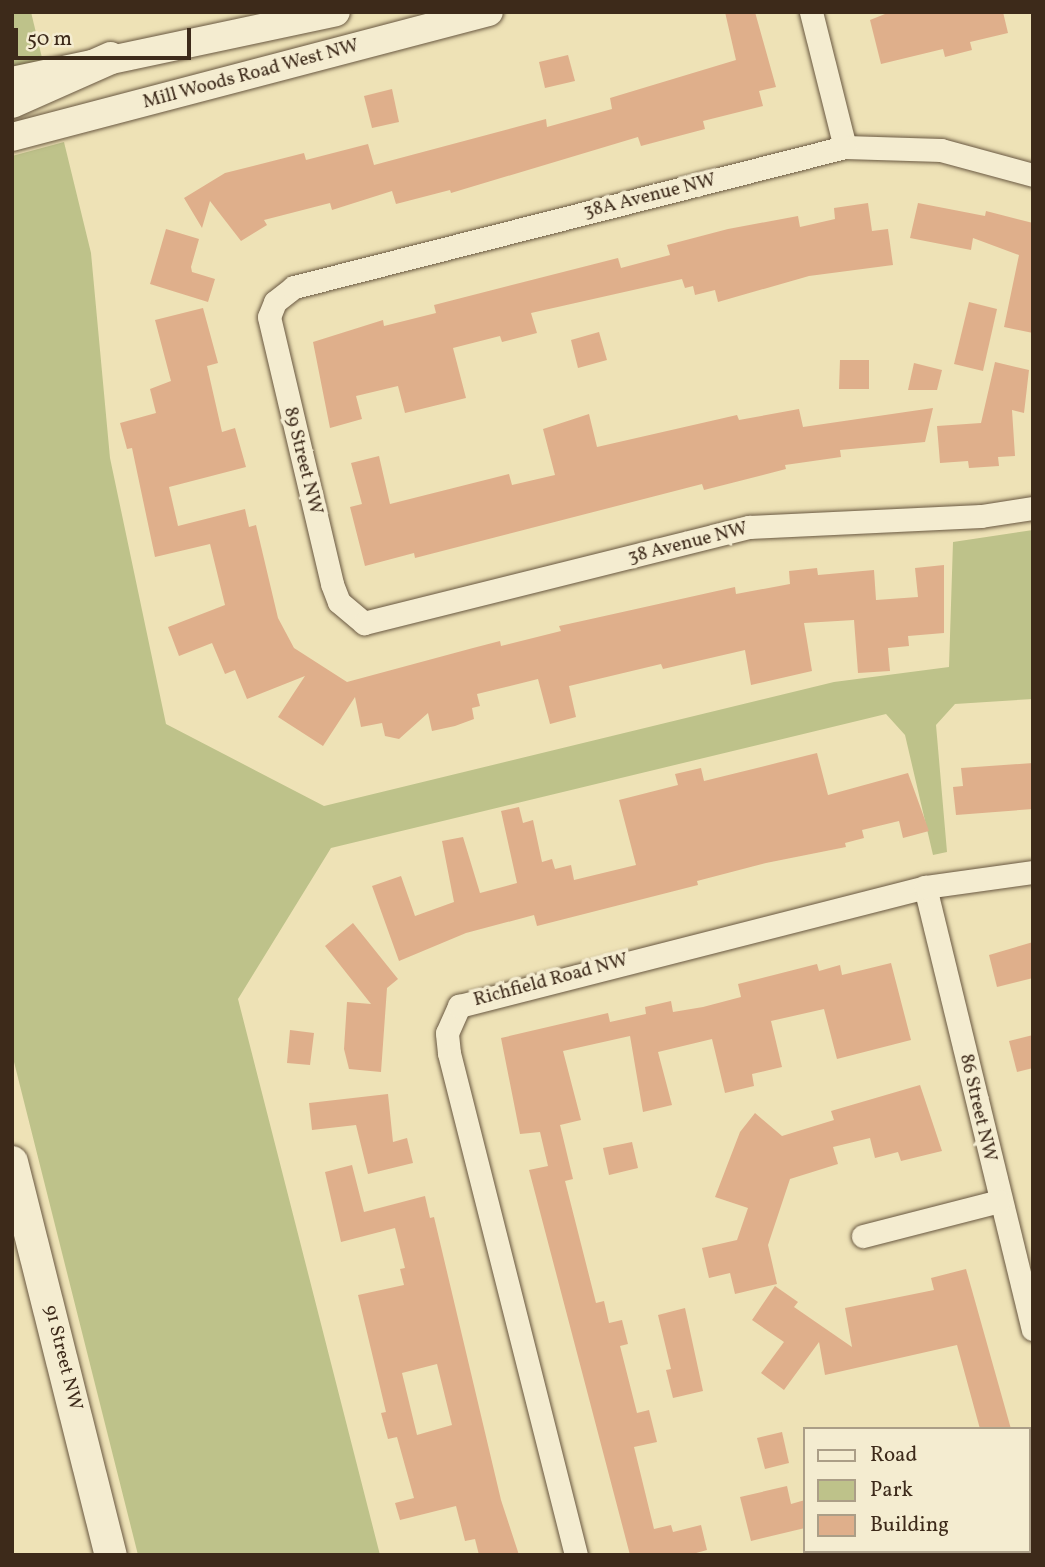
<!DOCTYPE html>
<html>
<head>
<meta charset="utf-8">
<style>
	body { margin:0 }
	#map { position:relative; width:1045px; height:1567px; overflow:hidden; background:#eee2b6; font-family:Vollkorn,serif }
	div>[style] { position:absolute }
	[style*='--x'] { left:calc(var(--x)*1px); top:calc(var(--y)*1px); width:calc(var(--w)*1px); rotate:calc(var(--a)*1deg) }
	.green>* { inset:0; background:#bec28a }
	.building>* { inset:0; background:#dfaf8b }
	.roads { filter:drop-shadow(0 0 2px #695841) drop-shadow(0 0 2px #695841) }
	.minor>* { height:23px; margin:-11.5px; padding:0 11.5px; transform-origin:11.5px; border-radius:11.5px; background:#f4ecd0 }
	.tertiary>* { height:28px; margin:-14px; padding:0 14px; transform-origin:14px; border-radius:14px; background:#f4ecd0 }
	.secondary>* { height:32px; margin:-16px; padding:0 16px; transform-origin:16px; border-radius:16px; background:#f4ecd0 }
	span { translate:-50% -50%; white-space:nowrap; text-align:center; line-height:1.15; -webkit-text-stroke:7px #f4ecd0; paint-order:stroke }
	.street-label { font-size:19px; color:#3d2a1a }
	.frame { position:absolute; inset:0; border:14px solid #3d2a1a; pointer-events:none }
	.legend { position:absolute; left:803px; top:1427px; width:228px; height:126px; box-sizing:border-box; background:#f4ecd0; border:2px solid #ab9e87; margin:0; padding:9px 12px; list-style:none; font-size:21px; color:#3d2a1a }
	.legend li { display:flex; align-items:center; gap:14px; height:35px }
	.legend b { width:35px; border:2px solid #ab9e87 }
	.scale { position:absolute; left:14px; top:28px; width:177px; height:32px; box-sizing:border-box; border:4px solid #3d2a1a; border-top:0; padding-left:9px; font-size:21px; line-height:24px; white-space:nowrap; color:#3d2a1a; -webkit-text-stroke:5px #f4ecd0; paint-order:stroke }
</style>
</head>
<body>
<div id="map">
	<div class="green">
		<div style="clip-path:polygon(12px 12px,31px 12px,43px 62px,12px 69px)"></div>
		<div style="clip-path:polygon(64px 142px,91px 253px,110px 458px,166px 724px,324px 806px,834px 682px,949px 667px,953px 542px,1033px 530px,1033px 699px,955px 704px,936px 725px,947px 852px,933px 855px,905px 735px,886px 714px,331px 848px,238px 999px,380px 1555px,138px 1555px,12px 1054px,12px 156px)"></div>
	</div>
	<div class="building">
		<div style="clip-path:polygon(725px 12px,755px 12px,776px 87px,759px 91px,763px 106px,703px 121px,705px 129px,641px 146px,638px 137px,451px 193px,450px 190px,396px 204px,392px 191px,332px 210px,330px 203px,264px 220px,267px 225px,241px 241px,210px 201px,202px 228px,184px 198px,225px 173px,304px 153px,306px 160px,368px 144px,374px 165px,546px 119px,547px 127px,612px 109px,610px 98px,736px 60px)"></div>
		<div style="clip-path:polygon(890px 12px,1003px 12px,1008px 33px,970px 42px,972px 50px,945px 57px,943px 49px,881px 64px,870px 20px)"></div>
		<div style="clip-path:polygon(568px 55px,575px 81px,545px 88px,539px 62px)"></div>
		<div style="clip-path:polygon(392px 89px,399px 122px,372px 128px,364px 96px)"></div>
		<div style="clip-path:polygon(868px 203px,872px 231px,888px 229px,893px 265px,809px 276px,718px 302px,715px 290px,695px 295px,693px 286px,685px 288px,682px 279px,531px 313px,537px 333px,502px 342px,500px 336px,453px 348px,466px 398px,405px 413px,398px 386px,356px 396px,362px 419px,330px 428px,313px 342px,383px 320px,384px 326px,436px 313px,434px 305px,618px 258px,621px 268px,670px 255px,667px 245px,728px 229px,798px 216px,800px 227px,835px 219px,834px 208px)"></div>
		<div style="clip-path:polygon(918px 203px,985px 216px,986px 211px,1033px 223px,1033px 333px,1004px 327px,1019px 255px,973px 238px,971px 250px,910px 238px)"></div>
		<div style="clip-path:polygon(166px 229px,199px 239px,191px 267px,192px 272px,215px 279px,208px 302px,150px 284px)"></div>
		<div style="clip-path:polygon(969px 302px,997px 309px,983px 371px,954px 364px)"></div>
		<div style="clip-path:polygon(203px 308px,218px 363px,207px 366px,222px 432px,235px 428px,246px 467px,169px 487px,178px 526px,245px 509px,249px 527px,256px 525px,278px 618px,294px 648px,347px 682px,473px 648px,500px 641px,501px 646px,561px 631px,559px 626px,582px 621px,735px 587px,736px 594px,790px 584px,789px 571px,817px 568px,818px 575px,874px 570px,876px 600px,918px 597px,915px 568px,944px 565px,944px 633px,908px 636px,909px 646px,888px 648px,890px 671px,858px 673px,854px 620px,804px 623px,812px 671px,751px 685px,745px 650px,663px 669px,661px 664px,569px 686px,576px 717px,550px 724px,538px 679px,477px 694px,480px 706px,472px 708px,474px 719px,455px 726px,432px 731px,428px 713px,399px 739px,385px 736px,382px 723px,361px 727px,355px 697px,323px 746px,278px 717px,305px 676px,247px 699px,235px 670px,225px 674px,212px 643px,179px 656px,168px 627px,225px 605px,210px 544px,155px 557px,132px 448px,127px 449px,120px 423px,156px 413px,150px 389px,171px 381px,155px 320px)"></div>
		<div style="clip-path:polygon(599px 332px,607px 360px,578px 368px,571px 340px)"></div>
		<div style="clip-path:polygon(840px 360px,869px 360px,869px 389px,839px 389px)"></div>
		<div style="clip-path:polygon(995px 362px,1029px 370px,1024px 413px,1012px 410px,1015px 456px,998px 457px,999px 466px,969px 468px,968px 461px,940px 463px,937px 426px,981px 423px)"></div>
		<div style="clip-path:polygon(914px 363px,942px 370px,937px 390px,908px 390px)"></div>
		<div style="clip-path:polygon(933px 408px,925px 442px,840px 450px,841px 457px,785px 465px,786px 469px,704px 490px,702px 484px,415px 558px,414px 553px,365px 566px,350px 507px,362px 504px,351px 463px,379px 456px,390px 504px,509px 474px,512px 485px,555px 475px,543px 429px,589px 414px,597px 447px,737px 415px,739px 420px,799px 409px,803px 427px)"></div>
		<div style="clip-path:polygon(817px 753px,828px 795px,908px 773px,929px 831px,903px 838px,899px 821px,862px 830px,864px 838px,845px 843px,846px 847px,766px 863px,697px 881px,698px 885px,537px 926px,534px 915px,466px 933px,399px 961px,372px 886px,401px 876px,415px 916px,454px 902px,442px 841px,463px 837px,480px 893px,517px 883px,501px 811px,519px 807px,523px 823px,533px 820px,542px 862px,552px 859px,555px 869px,571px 865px,574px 880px,636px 865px,619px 800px,678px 785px,675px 774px,701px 768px,704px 781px)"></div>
		<div style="clip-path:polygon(1033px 763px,1033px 809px,956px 815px,953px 787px,963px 786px,961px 768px)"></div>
		<div style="clip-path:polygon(353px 923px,398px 979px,387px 988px,381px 1072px,349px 1069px,344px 1049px,347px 1002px,371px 1004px,325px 946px)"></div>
		<div style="clip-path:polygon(1033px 942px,1033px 978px,997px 987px,989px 955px)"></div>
		<div style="clip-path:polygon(891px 963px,911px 1040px,837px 1059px,824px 1009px,771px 1021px,782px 1067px,752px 1074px,754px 1086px,725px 1093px,712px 1039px,658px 1052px,672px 1105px,643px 1112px,630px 1036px,563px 1051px,581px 1120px,560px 1125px,573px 1179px,565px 1181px,596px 1303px,604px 1301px,609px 1323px,622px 1320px,628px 1344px,620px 1346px,637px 1413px,649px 1410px,657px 1442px,634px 1447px,654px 1529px,671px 1525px,673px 1532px,701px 1525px,707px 1550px,689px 1555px,630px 1555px,529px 1170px,548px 1166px,540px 1132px,520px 1134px,501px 1038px,608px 1013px,610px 1022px,646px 1014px,645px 1007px,671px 1001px,673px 1012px,703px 1007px,741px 997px,738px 984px,817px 964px,819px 971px,840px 965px,842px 975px)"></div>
		<div style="clip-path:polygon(290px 1030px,314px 1033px,310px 1065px,287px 1063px)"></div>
		<div style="clip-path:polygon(1033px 1035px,1033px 1068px,1017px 1072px,1009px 1041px)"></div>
		<div style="clip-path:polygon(920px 1085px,942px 1151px,901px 1161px,898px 1152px,875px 1158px,870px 1138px,833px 1147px,838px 1164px,790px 1179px,768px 1245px,777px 1284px,735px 1294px,730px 1273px,709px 1278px,702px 1248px,737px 1240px,748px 1208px,715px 1197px,740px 1132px,755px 1113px,782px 1136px,834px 1120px,831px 1111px)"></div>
		<div style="clip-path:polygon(388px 1094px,393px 1142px,407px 1138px,413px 1163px,368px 1174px,356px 1125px,312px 1130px,309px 1103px)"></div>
		<div style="clip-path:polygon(632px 1142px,638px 1168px,609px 1175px,603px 1148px)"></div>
		<div style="clip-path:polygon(evenodd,352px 1165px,364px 1212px,425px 1196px,430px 1218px,434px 1217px,501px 1500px,519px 1555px,479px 1555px,475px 1539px,465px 1541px,456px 1506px,400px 1520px,395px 1503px,414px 1498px,397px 1437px,388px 1439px,381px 1413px,386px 1412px,358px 1295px,404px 1285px,400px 1269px,405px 1268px,395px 1228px,341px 1242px,325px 1172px,352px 1165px,437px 1364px,452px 1425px,417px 1435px,402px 1373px,437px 1364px)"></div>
		<div style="clip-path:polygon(966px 1269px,1011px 1429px,980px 1429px,957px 1345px,825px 1375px,819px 1342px,784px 1390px,761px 1373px,784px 1342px,752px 1320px,775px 1286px,798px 1302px,794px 1307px,852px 1347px,845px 1308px,934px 1290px,931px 1278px)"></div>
		<div style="clip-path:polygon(685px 1308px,703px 1391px,673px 1398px,666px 1370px,671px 1369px,658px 1315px)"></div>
		<div style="clip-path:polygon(782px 1432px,789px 1463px,765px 1469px,757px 1438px)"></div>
		<div style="clip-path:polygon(787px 1486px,791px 1504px,805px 1500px,805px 1528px,751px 1541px,740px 1497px)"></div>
	</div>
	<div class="roads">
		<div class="minor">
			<div style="--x:811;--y:12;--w:139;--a:75.9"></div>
			<div style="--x:1033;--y:175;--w:95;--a:-164.8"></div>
			<div style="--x:941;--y:150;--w:96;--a:-178.2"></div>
			<div style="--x:845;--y:147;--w:569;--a:165.74"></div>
			<div style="--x:294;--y:287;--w:24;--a:142"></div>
			<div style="--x:275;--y:302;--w:16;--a:112"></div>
			<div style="--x:269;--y:317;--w:274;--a:76.7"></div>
			<div style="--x:332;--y:584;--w:19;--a:69"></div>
			<div style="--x:339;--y:602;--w:33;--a:40"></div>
			<div style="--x:364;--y:623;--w:397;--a:-14"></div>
			<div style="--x:749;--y:527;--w:232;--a:-2.7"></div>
			<div style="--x:981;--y:516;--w:53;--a:-8.7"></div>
			<div style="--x:925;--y:887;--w:455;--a:76.3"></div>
			<div style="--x:863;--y:1236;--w:140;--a:-14.4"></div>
			<div style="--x:1029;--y:1526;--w:4;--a:-14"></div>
			<div style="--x:576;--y:1555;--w:518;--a:-104.2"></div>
			<div style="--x:449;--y:1053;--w:20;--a:-96"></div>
			<div style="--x:447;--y:1033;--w:30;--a:-66"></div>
			<div style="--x:459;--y:1006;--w:481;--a:-14.3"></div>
			<div style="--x:925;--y:887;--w:109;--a:-7.9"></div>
			<div style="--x:909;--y:1555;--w:16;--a:-15"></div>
		</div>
		<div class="tertiary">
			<div style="--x:12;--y:81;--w:331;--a:-12"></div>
			<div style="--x:12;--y:137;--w:493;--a:-14.7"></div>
		</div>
		<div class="secondary">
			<div style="--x:12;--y:102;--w:108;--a:-24"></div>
			<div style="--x:12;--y:1162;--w:405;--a:75.9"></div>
		</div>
	</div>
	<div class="street-label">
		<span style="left:251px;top:75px;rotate:-15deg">Mill Woods Road West NW</span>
		<span style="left:650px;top:197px;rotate:-14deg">38A Avenue NW</span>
		<span style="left:302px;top:461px;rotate:76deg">89 Street NW</span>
		<span style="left:688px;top:544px;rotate:-14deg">38 Avenue NW</span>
		<span style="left:551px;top:981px;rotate:-15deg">Richfield Road NW</span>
		<span style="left:977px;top:1108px;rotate:77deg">86 Street NW</span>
		<span style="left:62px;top:1358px;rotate:76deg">91 Street NW</span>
	</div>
	<div class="frame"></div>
	<ul class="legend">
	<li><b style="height:9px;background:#f4ecd0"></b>Road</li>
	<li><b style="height:19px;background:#bec28a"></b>Park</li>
	<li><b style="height:19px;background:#dfaf8b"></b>Building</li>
	</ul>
	<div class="scale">50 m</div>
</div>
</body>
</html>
